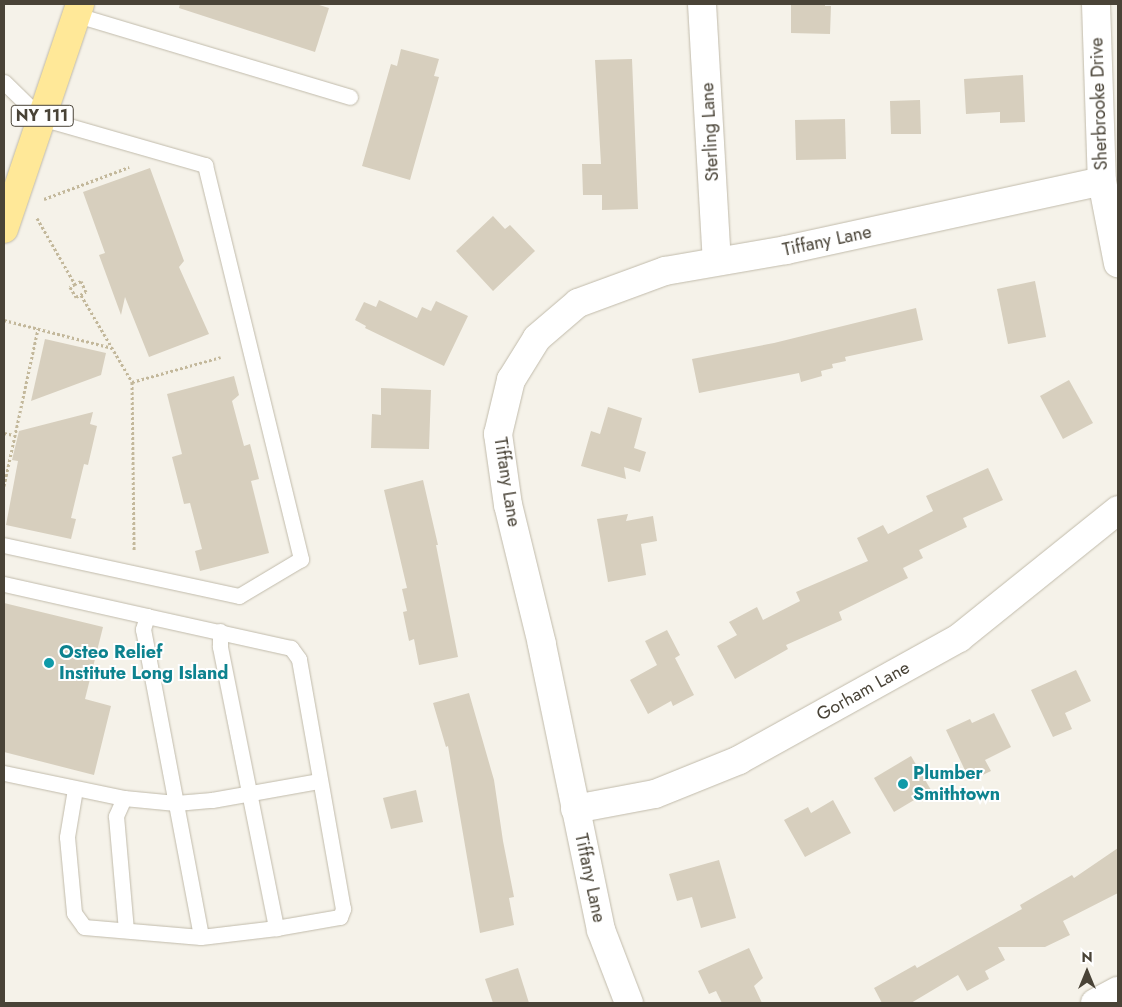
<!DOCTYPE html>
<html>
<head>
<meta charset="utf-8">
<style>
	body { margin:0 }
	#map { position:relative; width:1122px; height:1007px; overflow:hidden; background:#f5f2e9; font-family:Jost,sans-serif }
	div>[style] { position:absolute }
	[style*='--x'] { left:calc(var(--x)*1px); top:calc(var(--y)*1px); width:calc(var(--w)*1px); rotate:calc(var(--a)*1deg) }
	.building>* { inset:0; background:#d7cfbe }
	.path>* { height:3px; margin-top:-1.5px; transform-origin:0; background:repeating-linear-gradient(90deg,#c3b89b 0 2.5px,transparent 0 5px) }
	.roads { filter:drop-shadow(0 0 1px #c1bbab) drop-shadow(0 0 1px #c1bbab) }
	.lane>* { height:15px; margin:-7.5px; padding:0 7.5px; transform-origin:7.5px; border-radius:7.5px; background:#fff }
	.street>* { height:28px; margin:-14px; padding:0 14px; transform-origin:14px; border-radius:14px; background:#fff }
	.primary>* { height:28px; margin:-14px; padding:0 14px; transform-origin:14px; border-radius:14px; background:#ffe898 }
	.dots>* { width:14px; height:14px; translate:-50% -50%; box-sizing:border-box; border:2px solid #fff; border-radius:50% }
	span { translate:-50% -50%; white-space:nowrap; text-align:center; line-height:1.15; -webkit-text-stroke:4px #fff; paint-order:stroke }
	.shield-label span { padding:1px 4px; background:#fff; border:1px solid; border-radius:4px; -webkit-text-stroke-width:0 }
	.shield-label { font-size:16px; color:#494337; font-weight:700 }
	.street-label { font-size:18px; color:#494337 }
	.culture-label { font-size:18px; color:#0d838f; font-weight:700 }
	.left { translate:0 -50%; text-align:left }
	.frame { position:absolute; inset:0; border:5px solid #494337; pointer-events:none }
	.north { position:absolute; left:1062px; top:947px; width:50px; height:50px; -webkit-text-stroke:4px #fff; paint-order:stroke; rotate:0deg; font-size:14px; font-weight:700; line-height:20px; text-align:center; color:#494337 }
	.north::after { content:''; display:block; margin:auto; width:18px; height:22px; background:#494337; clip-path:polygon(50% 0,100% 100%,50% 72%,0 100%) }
</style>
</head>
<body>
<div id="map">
	<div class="building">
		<div style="clip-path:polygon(180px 4px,316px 4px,329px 8px,315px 52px,179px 8px)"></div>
		<div style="clip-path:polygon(791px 4px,825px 4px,825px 6px,831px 6px,830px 34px,791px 33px)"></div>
		<div style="clip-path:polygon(401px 49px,439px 59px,434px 76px,439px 77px,410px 180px,362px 166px,391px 64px,397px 66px)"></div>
		<div style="clip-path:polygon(632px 59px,638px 209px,602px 210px,602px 195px,583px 195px,582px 164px,601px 164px,595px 60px)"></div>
		<div style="clip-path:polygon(1023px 75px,1025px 122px,1000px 123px,1000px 112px,966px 114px,964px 79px)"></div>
		<div style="clip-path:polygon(920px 100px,921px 134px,891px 134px,890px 101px)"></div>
		<div style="clip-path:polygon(845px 119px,846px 159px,796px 160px,795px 120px)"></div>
		<div style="clip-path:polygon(150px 168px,184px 261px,179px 267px,209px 334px,149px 357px,125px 297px,121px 315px,99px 255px,105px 253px,83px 192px)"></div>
		<div style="clip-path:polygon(493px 216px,505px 229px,510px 225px,535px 251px,493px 291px,456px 251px)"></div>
		<div style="clip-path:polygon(1035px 281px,1046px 337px,1008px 344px,997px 289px)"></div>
		<div style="clip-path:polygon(379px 300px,417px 318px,422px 307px,431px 311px,436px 301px,468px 316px,444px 366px,365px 328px,366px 326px,355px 320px,364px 302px,376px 307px)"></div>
		<div style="clip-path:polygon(916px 308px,923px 340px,845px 357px,846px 361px,832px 364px,833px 368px,821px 371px,822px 376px,801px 382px,799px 373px,699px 393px,692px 359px,774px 343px)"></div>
		<div style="clip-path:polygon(45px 339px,106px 353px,101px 375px,31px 401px)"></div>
		<div style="clip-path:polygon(234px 376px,239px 395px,232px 401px,244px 446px,250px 444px,259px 479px,251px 481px,269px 553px,200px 571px,195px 551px,202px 549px,190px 503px,184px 504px,172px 457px,182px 454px,167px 394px)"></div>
		<div style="clip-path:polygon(1069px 380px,1093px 423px,1063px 439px,1040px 396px)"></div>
		<div style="clip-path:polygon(381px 388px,431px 390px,429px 449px,371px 448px,372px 414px,381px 415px)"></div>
		<div style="clip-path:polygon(608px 407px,642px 418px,634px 448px,646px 452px,640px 472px,624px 467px,626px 479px,581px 466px,591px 431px,600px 434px)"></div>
		<div style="clip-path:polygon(93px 412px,90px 424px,97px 426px,88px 465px,84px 464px,71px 518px,76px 519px,71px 539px,6px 525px,18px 461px,12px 460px,19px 431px)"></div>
		<div style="clip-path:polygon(988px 468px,1003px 500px,963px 518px,967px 527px,919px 550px,923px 558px,903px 568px,908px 578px,839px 612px,842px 620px,786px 645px,788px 649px,735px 679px,717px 646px,737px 635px,729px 622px,757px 607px,763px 620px,800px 601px,796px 592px,868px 561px,857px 538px,883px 525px,888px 534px,933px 511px,926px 496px)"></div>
		<div style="clip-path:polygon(423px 480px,438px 545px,436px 545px,458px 657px,419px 665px,414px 639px,409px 641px,403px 612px,407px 611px,402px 589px,407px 588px,384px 490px)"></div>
		<div style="clip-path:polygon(628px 514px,626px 521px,653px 516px,657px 541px,641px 544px,646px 575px,608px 582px,597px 519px)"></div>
		<div style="clip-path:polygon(4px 603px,103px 627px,85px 699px,111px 706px,94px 775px,4px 752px)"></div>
		<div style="clip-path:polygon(667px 630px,680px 655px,675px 658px,694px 695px,673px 706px,671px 701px,648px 714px,630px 680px,657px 665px,645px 641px)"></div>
		<div style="clip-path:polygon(1076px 670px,1091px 701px,1065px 713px,1072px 729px,1053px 737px,1031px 690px)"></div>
		<div style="clip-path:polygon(469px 693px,494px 780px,503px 841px,514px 897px,509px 898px,514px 925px,480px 933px,448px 746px,446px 747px,433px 703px)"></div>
		<div style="clip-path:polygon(994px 713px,1011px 747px,985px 760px,991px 771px,970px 781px,946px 730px,970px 719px,972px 723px)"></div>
		<div style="clip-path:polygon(911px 756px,931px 790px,894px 812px,874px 778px)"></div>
		<div style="clip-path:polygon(416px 790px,423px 822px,391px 829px,383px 798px)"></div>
		<div style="clip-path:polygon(833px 800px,851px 833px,805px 857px,784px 820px,808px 807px,811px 813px)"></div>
		<div style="clip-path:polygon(1118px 848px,1118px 893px,1063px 921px,1070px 935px,1045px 947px,998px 947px,1005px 960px,985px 971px,989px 979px,967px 991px,958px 975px,911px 1003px,882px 1003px,874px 988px,915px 965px,917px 968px,1022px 909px,1020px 905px,1072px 875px,1074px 878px)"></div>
		<div style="clip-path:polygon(719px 860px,736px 918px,701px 928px,692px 897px,677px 901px,669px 874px)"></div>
		<div style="clip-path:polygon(749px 948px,763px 978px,754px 986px,762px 1003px,722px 1003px,716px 991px,709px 994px,698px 971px)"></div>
		<div style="clip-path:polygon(518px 968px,529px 1003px,493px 1003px,485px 979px)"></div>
	</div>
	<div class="path">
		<div style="--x:44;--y:199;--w:91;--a:-20.6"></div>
		<div style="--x:37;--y:218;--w:76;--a:60.1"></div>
		<div style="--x:75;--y:284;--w:6;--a:149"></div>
		<div style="--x:70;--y:287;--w:12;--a:59"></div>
		<div style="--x:76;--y:297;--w:11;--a:-27"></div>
		<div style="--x:86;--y:292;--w:12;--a:-114"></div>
		<div style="--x:81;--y:281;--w:7;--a:153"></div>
		<div style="--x:81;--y:295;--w:101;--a:59.6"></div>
		<div style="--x:132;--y:382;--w:92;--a:-15.7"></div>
		<div style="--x:4;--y:320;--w:112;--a:14.5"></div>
		<div style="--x:132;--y:382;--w:169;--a:89.3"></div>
		<div style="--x:4;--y:433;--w:10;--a:11"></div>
		<div style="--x:4;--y:486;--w:161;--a:-77.8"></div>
	</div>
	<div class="roads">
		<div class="lane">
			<div style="--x:77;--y:15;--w:285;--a:16.7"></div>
			<div style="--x:4;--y:82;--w:52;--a:44.2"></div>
			<div style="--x:41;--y:118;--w:171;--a:16"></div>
			<div style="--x:205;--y:165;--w:406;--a:76.3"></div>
			<div style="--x:301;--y:559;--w:72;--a:149.2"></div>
			<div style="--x:239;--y:596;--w:240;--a:-167.8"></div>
			<div style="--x:4;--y:584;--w:147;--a:12.6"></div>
			<div style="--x:220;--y:631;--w:16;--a:90"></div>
			<div style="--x:220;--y:647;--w:287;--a:78.7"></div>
			<div style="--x:4;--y:773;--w:123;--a:11.8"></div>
			<div style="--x:124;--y:798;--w:52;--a:5.5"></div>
			<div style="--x:176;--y:803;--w:36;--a:-5"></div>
			<div style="--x:212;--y:800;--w:109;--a:-10.1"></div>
			<div style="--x:75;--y:789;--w:49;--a:99.5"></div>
			<div style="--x:67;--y:837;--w:76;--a:84.7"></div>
			<div style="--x:74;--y:913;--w:17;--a:54"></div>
			<div style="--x:84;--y:927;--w:117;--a:4.9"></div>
			<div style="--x:201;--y:937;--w:76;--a:-6.8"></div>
			<div style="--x:276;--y:928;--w:65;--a:-9.8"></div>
			<div style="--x:340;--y:917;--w:9;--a:-69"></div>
			<div style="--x:343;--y:909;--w:254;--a:-100"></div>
			<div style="--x:299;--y:659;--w:14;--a:-126"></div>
			<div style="--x:291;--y:648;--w:148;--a:-167.5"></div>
			<div style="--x:147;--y:616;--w:14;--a:107"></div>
			<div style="--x:143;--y:629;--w:313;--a:79.3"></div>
			<div style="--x:124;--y:798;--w:20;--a:114"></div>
			<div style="--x:116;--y:816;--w:114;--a:85"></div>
		</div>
		<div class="street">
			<div style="--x:702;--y:4;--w:257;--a:86.7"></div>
			<div style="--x:1096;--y:4;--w:177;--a:88.1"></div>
			<div style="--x:1102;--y:181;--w:84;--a:79"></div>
			<div style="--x:575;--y:809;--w:81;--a:-10.6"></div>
			<div style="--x:655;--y:794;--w:91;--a:-22"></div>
			<div style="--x:739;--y:760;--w:252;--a:-29"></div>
			<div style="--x:959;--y:638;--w:204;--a:-38.8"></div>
			<div style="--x:629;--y:1003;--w:78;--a:-111"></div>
			<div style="--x:601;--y:930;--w:292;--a:-101.7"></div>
			<div style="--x:542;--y:644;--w:143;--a:-103.7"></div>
			<div style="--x:508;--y:505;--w:72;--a:-98"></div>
			<div style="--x:498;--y:434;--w:56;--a:-76.5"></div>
			<div style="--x:511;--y:380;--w:49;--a:-58.2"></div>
			<div style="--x:537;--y:338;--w:54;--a:-40.5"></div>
			<div style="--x:578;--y:303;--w:93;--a:-20.2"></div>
			<div style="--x:665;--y:271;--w:123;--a:-9.8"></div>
			<div style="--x:786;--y:250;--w:323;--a:-12.3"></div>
			<div style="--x:1095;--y:1003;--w:26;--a:-28"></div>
		</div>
		<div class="primary">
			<div style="--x:4;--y:229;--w:237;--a:-71.3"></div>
		</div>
	</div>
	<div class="dots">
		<div style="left:49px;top:663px;background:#0f9aa8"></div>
		<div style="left:903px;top:784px;background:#0f9aa8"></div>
	</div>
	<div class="shield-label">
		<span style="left:42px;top:116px">NY 111</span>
	</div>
	<div class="street-label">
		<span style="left:1099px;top:104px;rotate:-92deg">Sherbrooke Drive</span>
		<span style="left:710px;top:132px;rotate:-93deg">Sterling Lane</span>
		<span style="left:827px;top:241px;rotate:-12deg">Tiffany Lane</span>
		<span style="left:507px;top:482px;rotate:81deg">Tiffany Lane</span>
		<span style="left:863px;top:691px;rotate:-29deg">Gorham Lane</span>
		<span style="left:590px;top:878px;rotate:78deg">Tiffany Lane</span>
	</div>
	<div class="culture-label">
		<span class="left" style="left:59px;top:663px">Osteo Relief<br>Institute Long Island</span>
		<span class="left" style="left:913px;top:784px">Plumber<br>Smithtown</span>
	</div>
	<div class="frame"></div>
	<div class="north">N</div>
</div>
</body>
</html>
